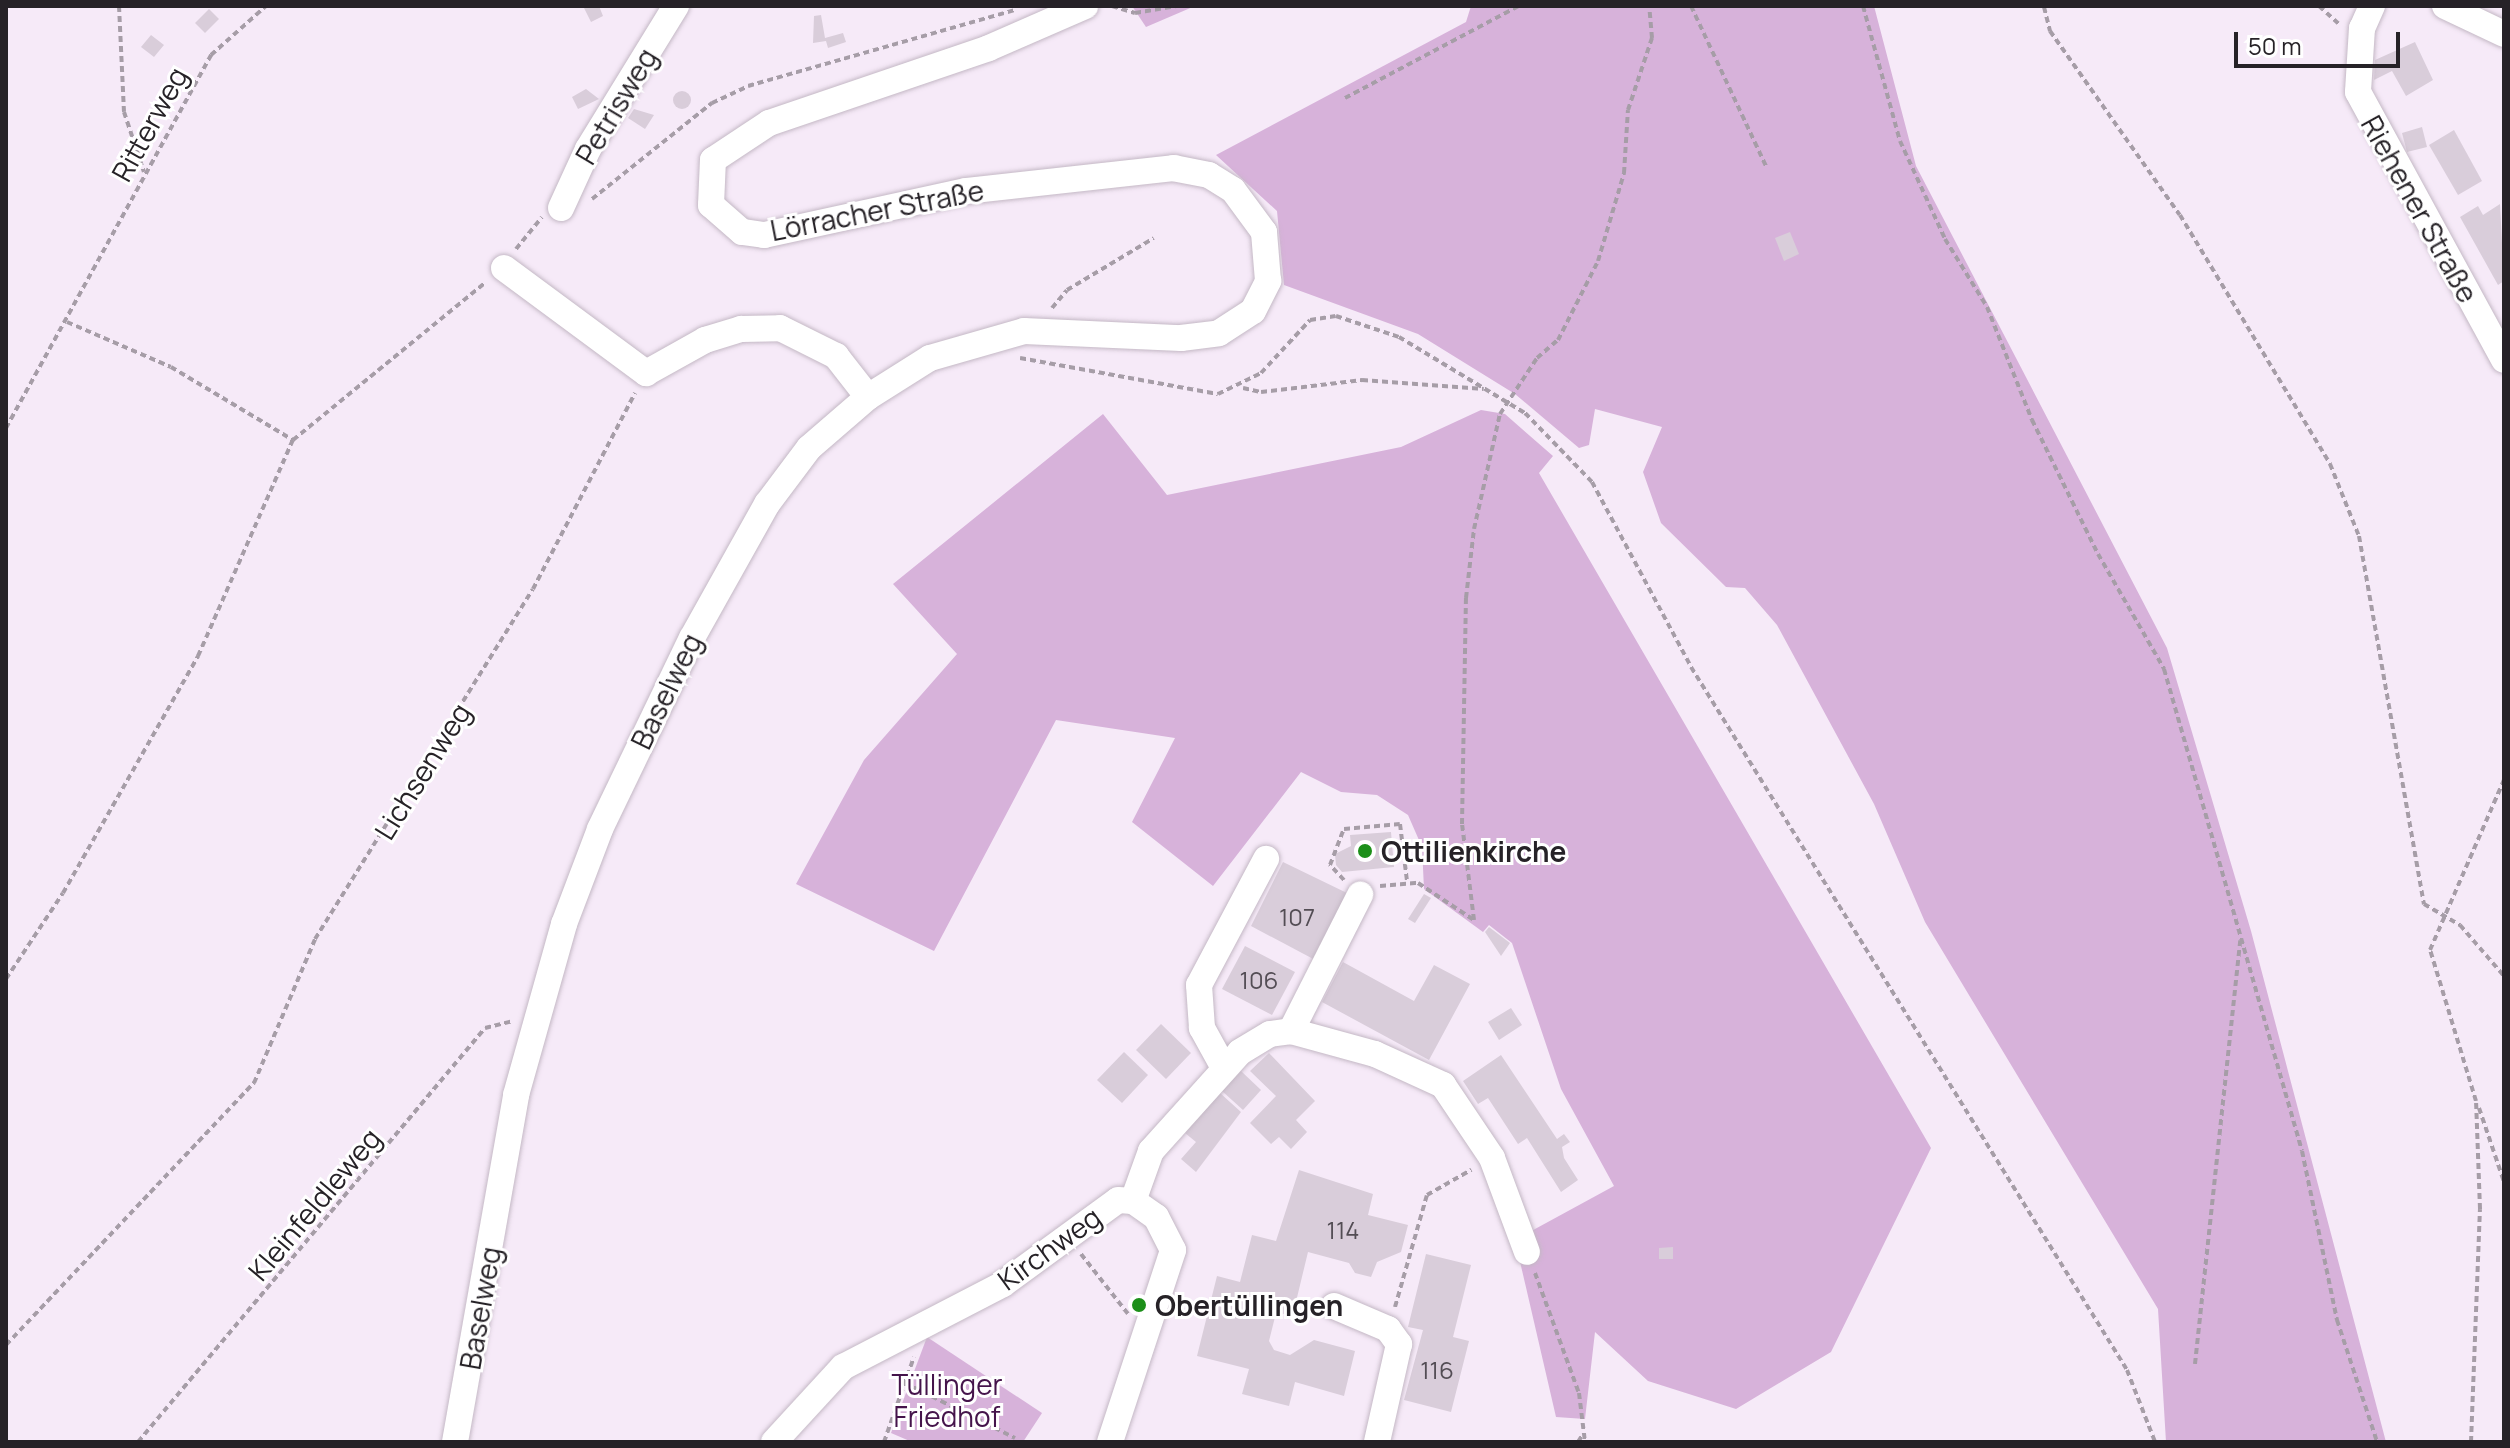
<!DOCTYPE html>
<html>
<head>
<meta charset="utf-8">
<style>
	body { margin:0 }
	#map { position:relative; width:2510px; height:1448px; overflow:hidden; background:#f6eaf8; font-family:Manrope,sans-serif }
	div>[style] { position:absolute }
	[style*='--x'] { left:calc(var(--x)*1px); top:calc(var(--y)*1px); width:calc(var(--w)*1px); rotate:calc(var(--a)*1deg) }
	.green>* { inset:0; background:#d7b2da }
	.building>* { inset:0; background:#d9cdda }
	.round { border-radius:50% }
	.path>* { height:4px; margin-top:-2px; transform-origin:0; background:repeating-linear-gradient(90deg,#a69da7 0 6px,transparent 0 10px) }
	.roads { filter:drop-shadow(0 0 2px #c4b8c5) drop-shadow(0 0 2px #c4b8c5) }
	.minor>* { height:26px; margin:-13px; padding:0 13px; transform-origin:13px; border-radius:13px; background:#fff }
	.dots>* { width:22px; height:22px; translate:-50% -50%; box-sizing:border-box; border:4px solid #fff; border-radius:50% }
	span { translate:-50% -50%; white-space:nowrap; text-align:center; line-height:1.15; -webkit-text-stroke:6px #fff; paint-order:stroke }
	.number-label { font-size:24px; color:#534d54 }
	.number-label span { -webkit-text-stroke-width:0 }
	.street-label { font-size:28px; color:#262227 }
	.poi-label { font-size:28px; color:#262227; font-weight:700 }
	.left { translate:0 -50%; text-align:left }
	.park-label { font-size:28px; color:#45144b }
	.frame { position:absolute; inset:0; border:8px solid #262227; pointer-events:none }
	.scale { position:absolute; left:2234px; top:32px; width:166px; height:36px; box-sizing:border-box; border:4px solid #262227; border-top:0; padding-left:10px; font-size:24px; line-height:28px; white-space:nowrap; color:#262227; -webkit-text-stroke:6px #fff; paint-order:stroke }
</style>
</head>
<body>
<div id="map">
	<div class="green">
		<div style="clip-path:polygon(1132px 6px,1195px 6px,1146px 27px)"></div>
		<div style="clip-path:polygon(1471px 6px,1874px 6px,1916px 166px,2167px 648px,2251px 931px,2386px 1442px,2166px 1442px,2158px 1309px,1925px 922px,1874px 804px,1777px 625px,1745px 588px,1726px 587px,1661px 523px,1643px 472px,1662px 427px,1595px 409px,1589px 445px,1579px 448px,1515px 394px,1418px 334px,1284px 285px,1277px 211px,1216px 155px,1466px 22px)"></div>
		<div style="clip-path:polygon(1481px 410px,1505px 414px,1553px 456px,1539px 473px,1931px 1148px,1831px 1352px,1736px 1409px,1648px 1381px,1595px 1332px,1585px 1419px,1556px 1417px,1515px 1240px,1614px 1186px,1561px 1089px,1512px 943px,1489px 925px,1483px 932px,1424px 889px,1422px 847px,1408px 815px,1377px 795px,1341px 792px,1301px 772px,1213px 886px,1132px 822px,1175px 738px,1056px 720px,934px 951px,796px 884px,864px 760px,957px 654px,893px 584px,1103px 414px,1167px 495px,1401px 447px)"></div>
		<div style="clip-path:polygon(927px 1337px,1042px 1413px,1023px 1442px,912px 1442px,891px 1433px)"></div>
	</div>
	<div class="building">
		<div style="clip-path:polygon(583px 6px,599px 6px,603px 16px,591px 22px)"></div>
		<div style="clip-path:polygon(209px 9px,219px 19px,205px 33px,195px 23px)"></div>
		<div style="clip-path:polygon(821px 15px,825px 38px,843px 33px,846px 42px,828px 48px,826px 41px,813px 43px,814px 16px)"></div>
		<div style="clip-path:polygon(151px 35px,164px 45px,154px 57px,141px 47px)"></div>
		<div style="clip-path:polygon(2415px 42px,2433px 80px,2406px 96px,2392px 71px,2374px 80px,2375px 60px)"></div>
		<div style="clip-path:polygon(586px 89px,599px 99px,578px 109px,572px 97px)"></div>
		<div class="round" style="left:673px;top:91px;width:18px;height:18px"></div>
		<div style="clip-path:polygon(634px 109px,654px 115px,645px 129px,628px 118px)"></div>
		<div style="clip-path:polygon(2422px 127px,2427px 147px,2407px 152px,2402px 133px)"></div>
		<div style="clip-path:polygon(2454px 130px,2482px 181px,2458px 195px,2429px 145px)"></div>
		<div style="clip-path:polygon(2500px 204px,2504px 281px,2498px 285px,2460px 217px,2478px 206px,2483px 215px)"></div>
		<div style="clip-path:polygon(1790px 232px,1799px 254px,1784px 261px,1775px 238px)"></div>
		<div style="clip-path:polygon(1391px 832px,1394px 867px,1342px 872px,1336px 865px,1335px 854px,1351px 846px,1350px 835px)"></div>
		<div style="clip-path:polygon(1283px 862px,1349px 894px,1317px 961px,1251px 926px)"></div>
		<div style="clip-path:polygon(1424px 894px,1431px 898px,1415px 923px,1408px 919px)"></div>
		<div style="clip-path:polygon(1489px 927px,1510px 943px,1501px 956px,1485px 932px)"></div>
		<div style="clip-path:polygon(1245px 946px,1295px 972px,1272px 1015px,1222px 989px)"></div>
		<div style="clip-path:polygon(1343px 962px,1414px 1001px,1434px 965px,1470px 984px,1429px 1060px,1322px 1002px)"></div>
		<div style="clip-path:polygon(1511px 1008px,1522px 1025px,1499px 1040px,1488px 1022px)"></div>
		<div style="clip-path:polygon(1161px 1024px,1191px 1053px,1166px 1079px,1136px 1050px)"></div>
		<div style="clip-path:polygon(1124px 1052px,1148px 1075px,1122px 1103px,1097px 1080px)"></div>
		<div style="clip-path:polygon(1269px 1053px,1315px 1101px,1296px 1120px,1307px 1132px,1291px 1149px,1279px 1137px,1271px 1144px,1250px 1123px,1276px 1096px,1250px 1071px)"></div>
		<div style="clip-path:polygon(1501px 1055px,1557px 1139px,1564px 1134px,1570px 1142px,1562px 1147px,1564px 1158px,1578px 1180px,1561px 1192px,1527px 1138px,1518px 1144px,1488px 1098px,1478px 1104px,1463px 1081px)"></div>
		<div style="clip-path:polygon(1241px 1071px,1261px 1090px,1243px 1110px,1222px 1091px)"></div>
		<div style="clip-path:polygon(1220px 1093px,1241px 1112px,1196px 1172px,1181px 1159px,1196px 1142px,1185px 1133px)"></div>
		<div style="clip-path:polygon(1299px 1170px,1373px 1194px,1368px 1215px,1408px 1225px,1401px 1252px,1377px 1262px,1371px 1277px,1355px 1273px,1349px 1263px,1308px 1252px,1294px 1310px,1275px 1317px,1269px 1341px,1274px 1350px,1290px 1355px,1314px 1340px,1355px 1351px,1344px 1396px,1295px 1382px,1289px 1406px,1242px 1394px,1249px 1369px,1197px 1356px,1217px 1276px,1240px 1282px,1252px 1235px,1276px 1241px)"></div>
		<div style="clip-path:polygon(1673px 1247px,1673px 1259px,1659px 1259px,1659px 1248px)"></div>
		<div style="clip-path:polygon(1426px 1254px,1471px 1265px,1453px 1337px,1469px 1341px,1451px 1412px,1404px 1400px,1423px 1330px,1408px 1327px)"></div>
	</div>
	<div class="path">
		<div style="--x:119;--y:6;--w:106;--a:87.3"></div>
		<div style="--x:124;--y:112;--w:63;--a:71.6"></div>
		<div style="--x:1112;--y:6;--w:24;--a:17"></div>
		<div style="--x:1135;--y:13;--w:42;--a:-9.7"></div>
		<div style="--x:1691;--y:6;--w:179;--a:64.9"></div>
		<div style="--x:1863;--y:6;--w:140;--a:74.7"></div>
		<div style="--x:1900;--y:141;--w:108;--a:65.3"></div>
		<div style="--x:1945;--y:239;--w:80;--a:58.3"></div>
		<div style="--x:1987;--y:307;--w:122;--a:68.3"></div>
		<div style="--x:2032;--y:420;--w:149;--a:63.8"></div>
		<div style="--x:2098;--y:554;--w:133;--a:60.1"></div>
		<div style="--x:2164;--y:669;--w:501;--a:74.02"></div>
		<div style="--x:2302;--y:1151;--w:173;--a:78.3"></div>
		<div style="--x:2337;--y:1320;--w:128;--a:71.8"></div>
		<div style="--x:2020;--y:6;--w:129;--a:0"></div>
		<div style="--x:2319;--y:6;--w:28;--a:42"></div>
		<div style="--x:2044;--y:7;--w:25;--a:76"></div>
		<div style="--x:2050;--y:31;--w:225;--a:54.8"></div>
		<div style="--x:2180;--y:215;--w:291;--a:58.9"></div>
		<div style="--x:2330;--y:464;--w:78;--a:68.1"></div>
		<div style="--x:2359;--y:536;--w:374;--a:80"></div>
		<div style="--x:2424;--y:904;--w:42;--a:30.3"></div>
		<div style="--x:2460;--y:925;--w:67;--a:49.2"></div>
		<div style="--x:1345;--y:98;--w:197;--a:-27.9"></div>
		<div style="--x:592;--y:199;--w:154;--a:-38.7"></div>
		<div style="--x:712;--y:103;--w:40;--a:-25"></div>
		<div style="--x:748;--y:86;--w:277;--a:-15.9"></div>
		<div style="--x:516;--y:249;--w:41;--a:-50.9"></div>
		<div style="--x:1052;--y:308;--w:23;--a:-50"></div>
		<div style="--x:1067;--y:290;--w:101;--a:-30.9"></div>
		<div style="--x:67;--y:322;--w:113;--a:23.4"></div>
		<div style="--x:171;--y:367;--w:142;--a:30.9"></div>
		<div style="--x:293;--y:440;--w:249;--a:-39.3"></div>
		<div style="--x:1020;--y:358;--w:201;--a:10.3"></div>
		<div style="--x:1218;--y:394;--w:48;--a:-26"></div>
		<div style="--x:1261;--y:373;--w:72;--a:-47.2"></div>
		<div style="--x:1310;--y:320;--w:26;--a:-9"></div>
		<div style="--x:1336;--y:316;--w:66;--a:18.4"></div>
		<div style="--x:1399;--y:337;--w:147;--a:31.1"></div>
		<div style="--x:1525;--y:413;--w:96;--a:45.8"></div>
		<div style="--x:1592;--y:482;--w:210;--a:61.8"></div>
		<div style="--x:1691;--y:667;--w:827;--a:58.19"></div>
		<div style="--x:2127;--y:1370;--w:77;--a:68.7"></div>
		<div style="--x:1243;--y:388;--w:18;--a:13"></div>
		<div style="--x:1261;--y:392;--w:102;--a:-6.8"></div>
		<div style="--x:1362;--y:380;--w:122;--a:4.2"></div>
		<div style="--x:6;--y:428;--w:426;--a:-61.2"></div>
		<div style="--x:211;--y:55;--w:74;--a:-41.7"></div>
		<div style="--x:1344;--y:880;--w:21;--a:-133"></div>
		<div style="--x:1330;--y:865;--w:39;--a:-69"></div>
		<div style="--x:1344;--y:829;--w:56;--a:-5.1"></div>
		<div style="--x:1400;--y:824;--w:57;--a:83"></div>
		<div style="--x:1380;--y:886;--w:38;--a:-5"></div>
		<div style="--x:1418;--y:883;--w:67;--a:33.5"></div>
		<div style="--x:1474;--y:920;--w:97;--a:-97.1"></div>
		<div style="--x:1462;--y:824;--w:226;--a:-89"></div>
		<div style="--x:1466;--y:598;--w:69;--a:-83.4"></div>
		<div style="--x:1474;--y:529;--w:118;--a:-77.3"></div>
		<div style="--x:1500;--y:414;--w:67;--a:-56.5"></div>
		<div style="--x:1537;--y:358;--w:28;--a:-41"></div>
		<div style="--x:1558;--y:340;--w:89;--a:-63.1"></div>
		<div style="--x:1598;--y:261;--w:92;--a:-73.5"></div>
		<div style="--x:1624;--y:173;--w:63;--a:-86.4"></div>
		<div style="--x:1628;--y:110;--w:76;--a:-71.6"></div>
		<div style="--x:1652;--y:38;--w:32;--a:-95"></div>
		<div style="--x:6;--y:979;--w:103;--a:-56.5"></div>
		<div style="--x:63;--y:893;--w:273;--a:-60.3"></div>
		<div style="--x:198;--y:656;--w:236;--a:-66.3"></div>
		<div style="--x:2479;--y:1108;--w:78;--a:71.3"></div>
		<div style="--x:1081;--y:1254;--w:76;--a:51.9"></div>
		<div style="--x:1535;--y:1273;--w:128;--a:69.9"></div>
		<div style="--x:1579;--y:1393;--w:49;--a:83"></div>
		<div style="--x:1395;--y:1307;--w:116;--a:-74.1"></div>
		<div style="--x:1427;--y:1195;--w:51;--a:-29.6"></div>
		<div style="--x:6;--y:1345;--w:361;--a:-46.6"></div>
		<div style="--x:254;--y:1083;--w:156;--a:-67"></div>
		<div style="--x:315;--y:939;--w:412;--a:-58.1"></div>
		<div style="--x:533;--y:589;--w:221;--a:-62.5"></div>
		<div style="--x:2195;--y:1364;--w:426;--a:-83.9"></div>
		<div style="--x:905;--y:1383;--w:123;--a:26.6"></div>
		<div style="--x:138;--y:1442;--w:540;--a:-50.03"></div>
		<div style="--x:485;--y:1028;--w:29;--a:-14"></div>
		<div style="--x:884;--y:1442;--w:90;--a:-70.6"></div>
		<div style="--x:1578;--y:1442;--w:9;--a:-58"></div>
		<div style="--x:2471;--y:1442;--w:233;--a:-87.8"></div>
		<div style="--x:2480;--y:1209;--w:108;--a:-92.1"></div>
		<div style="--x:2476;--y:1101;--w:158;--a:-106.9"></div>
		<div style="--x:2430;--y:950;--w:185;--a:-66.5"></div>
	</div>
	<div class="roads">
		<div class="minor">
			<div style="--x:2372;--y:6;--w:24;--a:114"></div>
			<div style="--x:2362;--y:28;--w:64;--a:93.6"></div>
			<div style="--x:2358;--y:92;--w:305;--a:61.4"></div>
			<div style="--x:2445;--y:6;--w:65;--a:25.4"></div>
			<div style="--x:561;--y:208;--w:65;--a:-65.4"></div>
			<div style="--x:588;--y:149;--w:168;--a:-58.4"></div>
			<div style="--x:504;--y:268;--w:177;--a:36.5"></div>
			<div style="--x:646;--y:373;--w:68;--a:-29.2"></div>
			<div style="--x:705;--y:340;--w:38;--a:-17"></div>
			<div style="--x:741;--y:329;--w:39;--a:-1"></div>
			<div style="--x:780;--y:328;--w:63;--a:26.6"></div>
			<div style="--x:836;--y:356;--w:52;--a:52"></div>
			<div style="--x:1291;--y:1031;--w:153;--a:-63.1"></div>
			<div style="--x:1224;--y:1068;--w:46;--a:-118.8"></div>
			<div style="--x:1202;--y:1028;--w:43;--a:-94"></div>
			<div style="--x:1199;--y:985;--w:143;--a:-62"></div>
			<div style="--x:1133;--y:1201;--w:53;--a:-70.2"></div>
			<div style="--x:1151;--y:1151;--w:133;--a:-48"></div>
			<div style="--x:1240;--y:1052;--w:35;--a:-31"></div>
			<div style="--x:1270;--y:1034;--w:21;--a:-8"></div>
			<div style="--x:1291;--y:1031;--w:87;--a:15.3"></div>
			<div style="--x:1375;--y:1054;--w:75;--a:24.5"></div>
			<div style="--x:1443;--y:1085;--w:88;--a:56.1"></div>
			<div style="--x:1492;--y:1158;--w:100;--a:69.6"></div>
			<div style="--x:1334;--y:1306;--w:59;--a:23.1"></div>
			<div style="--x:1388;--y:1329;--w:19;--a:54"></div>
			<div style="--x:1399;--y:1344;--w:100;--a:102.7"></div>
			<div style="--x:455;--y:1442;--w:352;--a:-80"></div>
			<div style="--x:516;--y:1095;--w:178;--a:-74.3"></div>
			<div style="--x:564;--y:924;--w:102;--a:-69.2"></div>
			<div style="--x:600;--y:829;--w:212;--a:-64.3"></div>
			<div style="--x:692;--y:638;--w:154;--a:-60.8"></div>
			<div style="--x:767;--y:504;--w:70;--a:-53.1"></div>
			<div style="--x:809;--y:448;--w:78;--a:-40.8"></div>
			<div style="--x:868;--y:397;--w:73;--a:-32.2"></div>
			<div style="--x:930;--y:358;--w:98;--a:-16"></div>
			<div style="--x:1024;--y:331;--w:157;--a:2.6"></div>
			<div style="--x:1181;--y:338;--w:38;--a:-7"></div>
			<div style="--x:1219;--y:333;--w:40;--a:-32.9"></div>
			<div style="--x:1253;--y:311;--w:34;--a:-63"></div>
			<div style="--x:1268;--y:281;--w:49;--a:-94.7"></div>
			<div style="--x:1264;--y:232;--w:52;--a:-126.4"></div>
			<div style="--x:1233;--y:190;--w:28;--a:-148"></div>
			<div style="--x:1209;--y:175;--w:36;--a:-169"></div>
			<div style="--x:1174;--y:168;--w:209;--a:173.7"></div>
			<div style="--x:966;--y:191;--w:207;--a:167.7"></div>
			<div style="--x:764;--y:235;--w:22;--a:-172"></div>
			<div style="--x:742;--y:232;--w:41;--a:-138.9"></div>
			<div style="--x:711;--y:205;--w:45;--a:-87.5"></div>
			<div style="--x:713;--y:160;--w:67;--a:-33.5"></div>
			<div style="--x:769;--y:123;--w:232;--a:-18.8"></div>
			<div style="--x:989;--y:48;--w:105;--a:-23.6"></div>
			<div style="--x:774;--y:1442;--w:102;--a:-47.4"></div>
			<div style="--x:843;--y:1367;--w:180;--a:-27.4"></div>
			<div style="--x:1003;--y:1284;--w:142;--a:-36.1"></div>
			<div style="--x:1118;--y:1200;--w:15;--a:4"></div>
			<div style="--x:1110;--y:1442;--w:202;--a:-71.8"></div>
			<div style="--x:1173;--y:1250;--w:37;--a:-117"></div>
			<div style="--x:1156;--y:1217;--w:28;--a:-145"></div>
		</div>
	</div>
	<div class="dots">
		<div style="left:1365px;top:851px;background:#1c8f19"></div>
		<div style="left:1139px;top:1305px;background:#1c8f19"></div>
	</div>
	<div class="number-label">
		<span style="left:1297px;top:917px">107</span>
		<span style="left:1259px;top:980px">106</span>
		<span style="left:1343px;top:1230px">114</span>
		<span style="left:1437px;top:1370px">116</span>
	</div>
	<div class="street-label">
		<span style="left:616px;top:106px;rotate:-59deg">Petrisweg</span>
		<span style="left:149px;top:124px;rotate:-61deg">Ritterweg</span>
		<span style="left:2420px;top:209px;rotate:61deg">Riehener Straße</span>
		<span style="left:877px;top:210px;rotate:-11deg">Lörracher Straße</span>
		<span style="left:666px;top:691px;rotate:-64deg">Baselweg</span>
		<span style="left:422px;top:771px;rotate:-58deg">Lichsenweg</span>
		<span style="left:314px;top:1204px;rotate:-50deg">Kleinfeldleweg</span>
		<span style="left:1049px;top:1248px;rotate:-36deg">Kirchweg</span>
		<span style="left:480px;top:1308px;rotate:-80deg">Baselweg</span>
	</div>
	<div class="poi-label">
		<span class="left" style="left:1381px;top:851px">Ottilienkirche</span>
		<span class="left" style="left:1155px;top:1305px">Obertüllingen</span>
	</div>
	<div class="park-label">
		<span style="left:947px;top:1400px">Tüllinger<br>Friedhof</span>
	</div>
	<div class="frame"></div>
	<div class="scale">50 m</div>
</div>
</body>
</html>
